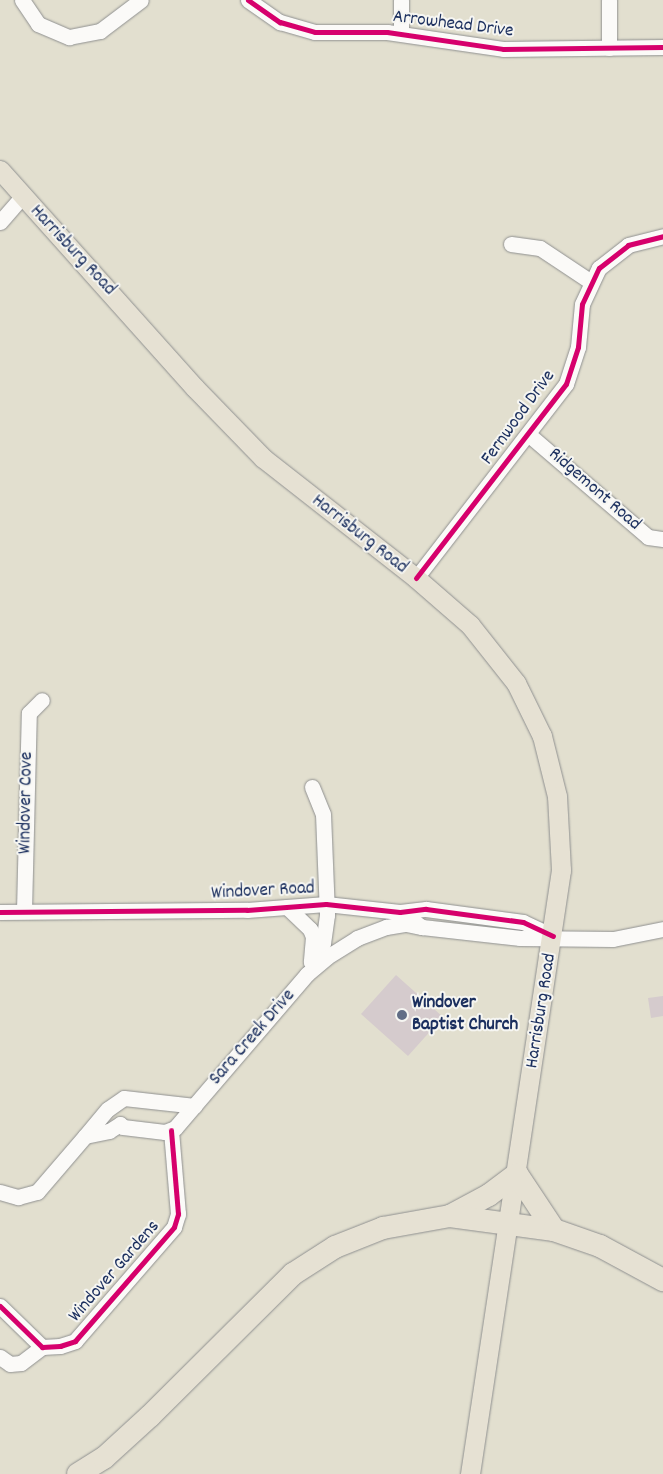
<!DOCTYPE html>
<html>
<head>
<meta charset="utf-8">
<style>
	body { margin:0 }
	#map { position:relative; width:663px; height:1474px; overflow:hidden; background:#e2dfcf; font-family:Dekko,sans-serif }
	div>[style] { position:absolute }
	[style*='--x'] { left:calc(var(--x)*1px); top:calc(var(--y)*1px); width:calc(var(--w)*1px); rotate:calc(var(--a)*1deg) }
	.building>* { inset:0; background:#d5cbcd }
	.roads { filter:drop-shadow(0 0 1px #8f9090) drop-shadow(0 0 1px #8f9090) }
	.minor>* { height:15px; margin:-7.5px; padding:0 7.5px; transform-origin:7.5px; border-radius:7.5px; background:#fbfaf8 }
	.major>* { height:19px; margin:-9.5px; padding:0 9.5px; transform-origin:9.5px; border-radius:9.5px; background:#e6e1d3 }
	.highway>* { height:22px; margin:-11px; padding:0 11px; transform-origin:11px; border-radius:11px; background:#e6e1d3 }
	.cycleway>* { height:5px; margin:-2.5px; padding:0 2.5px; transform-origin:2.5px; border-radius:2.5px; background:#d6006c }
	.dots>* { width:14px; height:14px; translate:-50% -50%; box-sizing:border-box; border:2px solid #f6f6f2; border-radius:50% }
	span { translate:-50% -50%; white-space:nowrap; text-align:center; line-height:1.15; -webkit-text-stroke:4px #f6f6f2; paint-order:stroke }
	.street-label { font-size:19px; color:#1b2f5e }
	.poi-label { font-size:19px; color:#1b2f5e; font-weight:700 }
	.left { translate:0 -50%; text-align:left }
</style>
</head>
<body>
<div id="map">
	<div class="building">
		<div style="clip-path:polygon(396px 975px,443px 1017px,408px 1056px,361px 1014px)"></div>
		<div style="clip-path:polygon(663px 996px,663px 1016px,651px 1018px,648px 998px)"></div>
	</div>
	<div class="roads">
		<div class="minor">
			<div style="--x:22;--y:0;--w:29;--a:56"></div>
			<div style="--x:38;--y:24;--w:34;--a:23"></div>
			<div style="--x:69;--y:37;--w:32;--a:-11"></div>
			<div style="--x:100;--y:31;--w:51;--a:-37.1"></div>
			<div style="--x:248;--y:0;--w:39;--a:35"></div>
			<div style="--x:280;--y:22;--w:36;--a:16"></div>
			<div style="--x:315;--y:32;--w:72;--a:0"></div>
			<div style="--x:387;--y:32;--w:117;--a:8.3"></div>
			<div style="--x:503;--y:49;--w:160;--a:-0.7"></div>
			<div style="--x:609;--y:0;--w:48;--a:90"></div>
			<div style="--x:401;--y:33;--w:33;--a:-90"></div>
			<div style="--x:0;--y:222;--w:33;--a:-49"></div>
			<div style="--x:511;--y:244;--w:29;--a:8"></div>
			<div style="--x:540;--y:248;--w:61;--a:33.7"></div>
			<div style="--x:528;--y:434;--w:158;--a:40.6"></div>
			<div style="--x:648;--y:537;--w:15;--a:8"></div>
			<div style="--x:416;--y:578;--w:245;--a:-52.3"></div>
			<div style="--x:566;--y:384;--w:39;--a:-72"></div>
			<div style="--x:578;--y:347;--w:43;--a:-84.7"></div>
			<div style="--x:582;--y:304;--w:40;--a:-65"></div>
			<div style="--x:599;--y:268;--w:37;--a:-38"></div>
			<div style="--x:628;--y:245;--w:36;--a:-14"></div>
			<div style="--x:312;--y:787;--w:29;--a:68"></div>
			<div style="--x:323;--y:814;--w:101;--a:87.7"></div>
			<div style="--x:327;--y:915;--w:28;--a:98"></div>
			<div style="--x:323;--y:943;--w:26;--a:113"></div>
			<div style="--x:287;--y:907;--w:32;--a:44"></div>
			<div style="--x:310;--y:929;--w:9;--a:69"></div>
			<div style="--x:313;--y:937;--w:25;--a:95"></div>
			<div style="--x:24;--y:911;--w:198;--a:-88.6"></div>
			<div style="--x:29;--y:713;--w:18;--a:-45"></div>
			<div style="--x:0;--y:912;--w:247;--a:-0.5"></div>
			<div style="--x:247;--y:910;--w:79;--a:-4.3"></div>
			<div style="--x:326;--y:904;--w:74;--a:6.2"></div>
			<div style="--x:400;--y:912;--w:26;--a:-7"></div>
			<div style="--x:426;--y:909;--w:98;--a:7.6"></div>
			<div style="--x:523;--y:922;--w:33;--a:25"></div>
			<div style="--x:415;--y:922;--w:9;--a:36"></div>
			<div style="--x:422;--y:927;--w:99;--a:6.4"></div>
			<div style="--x:520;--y:938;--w:93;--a:0.6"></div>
			<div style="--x:613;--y:939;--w:51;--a:-11.3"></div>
			<div style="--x:120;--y:1124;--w:4;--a:45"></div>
			<div style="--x:123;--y:1127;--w:42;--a:6.8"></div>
			<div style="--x:165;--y:1132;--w:11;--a:-22"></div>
			<div style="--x:175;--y:1128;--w:203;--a:-49.4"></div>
			<div style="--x:307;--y:974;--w:26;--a:-40"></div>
			<div style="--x:327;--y:957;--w:36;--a:-32"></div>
			<div style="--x:357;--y:938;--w:31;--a:-21"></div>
			<div style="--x:386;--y:927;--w:20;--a:-9"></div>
			<div style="--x:406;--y:924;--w:16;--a:11"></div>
			<div style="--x:85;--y:1136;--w:35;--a:-50"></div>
			<div style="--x:108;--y:1109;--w:19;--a:-35"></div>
			<div style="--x:124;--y:1098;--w:71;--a:6.4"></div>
			<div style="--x:0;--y:1192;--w:19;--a:16"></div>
			<div style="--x:18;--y:1197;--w:20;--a:-15"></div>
			<div style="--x:37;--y:1192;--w:74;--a:-49.4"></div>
			<div style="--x:85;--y:1136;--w:25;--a:-12"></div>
			<div style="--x:109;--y:1131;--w:13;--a:-32"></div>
			<div style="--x:0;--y:1306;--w:59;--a:44.3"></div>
			<div style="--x:42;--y:1347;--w:18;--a:-3"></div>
			<div style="--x:60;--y:1346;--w:16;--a:-18"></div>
			<div style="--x:75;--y:1341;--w:151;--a:-49"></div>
			<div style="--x:174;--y:1227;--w:14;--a:-73"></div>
			<div style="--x:178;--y:1214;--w:84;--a:-94.8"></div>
			<div style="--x:0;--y:1357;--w:12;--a:35"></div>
			<div style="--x:10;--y:1364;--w:11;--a:-5"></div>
			<div style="--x:21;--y:1363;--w:26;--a:-37"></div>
		</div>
		<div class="major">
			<div style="--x:0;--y:170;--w:292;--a:48.2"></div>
			<div style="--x:195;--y:388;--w:98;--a:45.8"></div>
			<div style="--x:263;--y:458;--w:194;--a:38.1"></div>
			<div style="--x:416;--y:578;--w:72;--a:41"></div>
			<div style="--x:470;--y:625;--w:74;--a:51.6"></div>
			<div style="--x:516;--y:683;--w:59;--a:63.9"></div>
			<div style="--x:542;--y:736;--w:62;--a:76"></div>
			<div style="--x:557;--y:796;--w:74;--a:86.9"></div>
			<div style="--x:561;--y:870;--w:611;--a:98.57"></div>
		</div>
		<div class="highway">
			<div style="--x:450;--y:1216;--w:44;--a:-28.3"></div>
			<div style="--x:489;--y:1195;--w:35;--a:-37"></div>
			<div style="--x:517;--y:1174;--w:67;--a:56.5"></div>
			<div style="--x:78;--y:1474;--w:31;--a:-32"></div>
			<div style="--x:104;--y:1458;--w:62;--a:-42.4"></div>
			<div style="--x:150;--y:1416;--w:202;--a:-44.8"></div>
			<div style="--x:293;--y:1274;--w:50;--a:-32.7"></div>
			<div style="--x:335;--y:1247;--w:52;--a:-21.6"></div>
			<div style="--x:383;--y:1228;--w:68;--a:-10.2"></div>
			<div style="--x:450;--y:1216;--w:105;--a:7.7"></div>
			<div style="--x:554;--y:1230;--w:49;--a:19.2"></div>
			<div style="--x:600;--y:1246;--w:72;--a:28.4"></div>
		</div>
	</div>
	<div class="cycleway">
		<div style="--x:248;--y:0;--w:39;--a:35"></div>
		<div style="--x:280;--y:22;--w:36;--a:16"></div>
		<div style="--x:315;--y:32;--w:72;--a:0"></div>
		<div style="--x:387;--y:32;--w:117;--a:8.3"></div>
		<div style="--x:503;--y:49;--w:160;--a:-0.7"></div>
		<div style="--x:416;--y:578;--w:245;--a:-52.3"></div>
		<div style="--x:566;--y:384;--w:39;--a:-72"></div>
		<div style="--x:578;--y:347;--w:43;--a:-84.7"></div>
		<div style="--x:582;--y:304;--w:40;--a:-65"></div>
		<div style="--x:599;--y:268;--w:37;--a:-38"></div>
		<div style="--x:628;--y:245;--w:36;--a:-14"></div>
		<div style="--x:0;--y:912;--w:247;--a:-0.5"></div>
		<div style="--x:247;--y:910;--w:79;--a:-4.3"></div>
		<div style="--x:326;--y:904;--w:74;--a:6.2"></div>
		<div style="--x:400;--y:912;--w:26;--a:-7"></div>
		<div style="--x:426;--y:909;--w:98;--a:7.6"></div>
		<div style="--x:523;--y:922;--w:33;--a:25"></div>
		<div style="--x:0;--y:1306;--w:59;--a:44.3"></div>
		<div style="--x:42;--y:1347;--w:18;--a:-3"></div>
		<div style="--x:60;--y:1346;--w:16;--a:-18"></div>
		<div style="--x:75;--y:1341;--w:151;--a:-49"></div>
		<div style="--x:174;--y:1227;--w:14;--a:-73"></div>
		<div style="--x:178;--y:1214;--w:84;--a:-94.8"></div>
	</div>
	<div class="dots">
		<div style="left:402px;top:1015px;background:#616d86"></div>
	</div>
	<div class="street-label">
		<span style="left:453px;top:25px;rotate:7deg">Arrowhead Drive</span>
		<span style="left:72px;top:251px;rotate:47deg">Harrisburg Road</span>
		<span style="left:519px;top:418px;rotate:-54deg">Fernwood Drive</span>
		<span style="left:594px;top:490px;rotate:41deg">Ridgemont Road</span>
		<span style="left:359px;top:535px;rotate:38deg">Harrisburg Road</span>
		<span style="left:27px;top:803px;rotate:-89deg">Windover Cove</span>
		<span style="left:263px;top:892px;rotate:-3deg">Windover Road</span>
		<span style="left:542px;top:1011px;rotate:-81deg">Harrisburg Road</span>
		<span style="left:253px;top:1038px;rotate:-49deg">Sara Creek Drive</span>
		<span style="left:115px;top:1272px;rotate:-49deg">Windover Gardens</span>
	</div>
	<div class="poi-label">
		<span class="left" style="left:412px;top:1015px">Windover<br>Baptist Church</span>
	</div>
</div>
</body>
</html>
